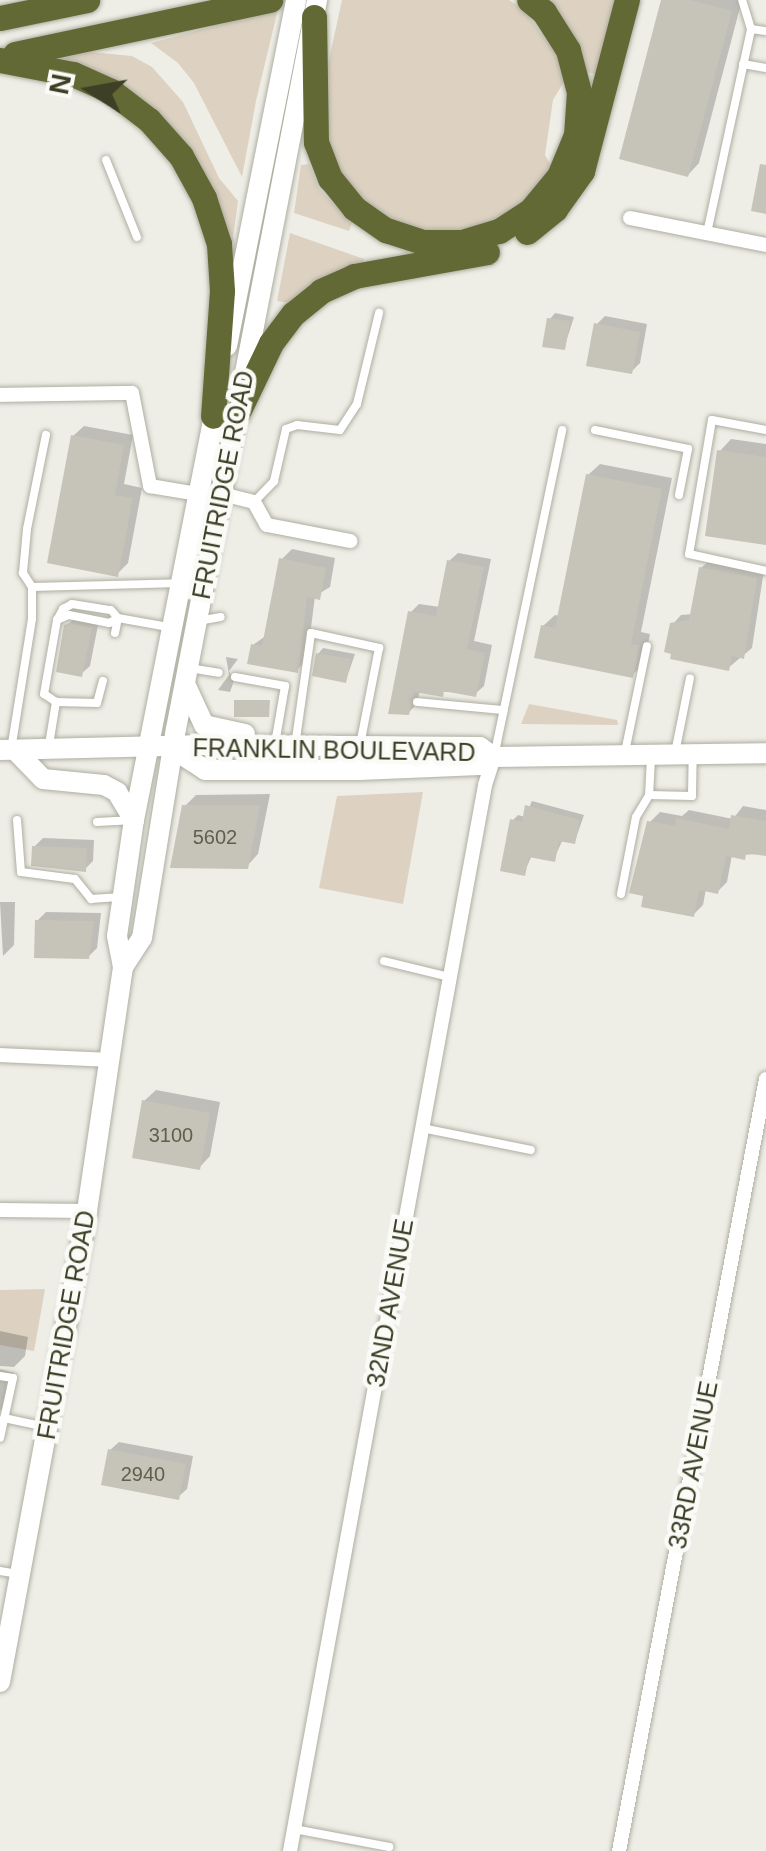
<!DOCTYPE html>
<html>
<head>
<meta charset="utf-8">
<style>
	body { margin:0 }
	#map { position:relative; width:766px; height:1851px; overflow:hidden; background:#eeede6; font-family:Arial,sans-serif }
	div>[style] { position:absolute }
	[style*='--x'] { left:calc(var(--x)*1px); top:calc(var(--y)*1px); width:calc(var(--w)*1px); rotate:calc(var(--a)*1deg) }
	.green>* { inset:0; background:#ddd2c1 }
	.shadow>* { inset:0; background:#0003 }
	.building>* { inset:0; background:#c6c4b9 }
	.roads { filter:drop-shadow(0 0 2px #aeaea1) drop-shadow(0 0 2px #aeaea1) }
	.lane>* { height:8px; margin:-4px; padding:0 4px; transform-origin:4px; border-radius:4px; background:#fff }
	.street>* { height:14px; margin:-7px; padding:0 7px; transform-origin:7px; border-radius:7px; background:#fff }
	.secondary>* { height:20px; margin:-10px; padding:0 10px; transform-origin:10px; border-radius:10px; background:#fff }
	.highway>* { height:25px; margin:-12.5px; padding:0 12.5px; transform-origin:12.5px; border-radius:12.5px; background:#626934 }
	span { translate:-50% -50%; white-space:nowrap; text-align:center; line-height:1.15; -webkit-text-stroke:9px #fafaf7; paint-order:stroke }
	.number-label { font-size:20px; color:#5f604b }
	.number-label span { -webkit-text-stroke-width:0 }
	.street-label { font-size:25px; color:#3d3f26 }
	.north { position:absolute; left:40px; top:40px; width:100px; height:100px; -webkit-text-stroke:8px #fafaf7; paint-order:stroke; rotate:281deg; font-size:28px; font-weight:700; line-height:40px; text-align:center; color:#3d3f26 }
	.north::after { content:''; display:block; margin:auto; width:35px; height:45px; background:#3d3f26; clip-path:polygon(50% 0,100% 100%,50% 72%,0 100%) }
</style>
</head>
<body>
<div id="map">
	<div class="green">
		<div style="clip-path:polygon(342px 0,509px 0,523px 9px,559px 58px,565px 80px,553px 100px,545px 155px,554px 171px,539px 191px,497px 224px,436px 234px,402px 226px,366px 206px,341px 180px,326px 146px,324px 83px)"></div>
		<div style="clip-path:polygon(537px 0,616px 0,595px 74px,580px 70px)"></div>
		<div style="clip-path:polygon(278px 9px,256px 101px,242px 177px,194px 83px,178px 63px,151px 43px)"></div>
		<div style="clip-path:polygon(91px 52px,132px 56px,152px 67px,183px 102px,219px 178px,238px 201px,229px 267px,202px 180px,68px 68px,66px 57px)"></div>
		<div style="clip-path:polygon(309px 164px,319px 189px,352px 223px,349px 231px,294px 213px,301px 165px)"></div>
		<div style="clip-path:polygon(290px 233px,364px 259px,363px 266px,289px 303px,277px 301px)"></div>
		<div style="clip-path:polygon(529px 704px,617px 720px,618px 725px,521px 724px)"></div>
		<div style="clip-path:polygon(423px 792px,403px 904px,319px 888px,337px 796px)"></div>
		<div style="clip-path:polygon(45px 1289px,34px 1351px,0 1345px,0 1290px)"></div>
	</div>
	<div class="shadow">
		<div style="clip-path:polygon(663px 0,742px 0,699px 163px,688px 175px)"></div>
		<div style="clip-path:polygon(555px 313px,574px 317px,564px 348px,550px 319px)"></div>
		<div style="clip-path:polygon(605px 316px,647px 324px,640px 363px,631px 372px,597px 324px)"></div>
		<div style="clip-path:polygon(84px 426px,133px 435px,124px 484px,142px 488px,128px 563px,117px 574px,73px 436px)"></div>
		<div style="clip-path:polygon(731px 439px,766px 444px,766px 543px,720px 451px)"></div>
		<div style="clip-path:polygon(600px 464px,672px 478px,641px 632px,650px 634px,644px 664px,632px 675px,543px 626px,555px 615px,560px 616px,588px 475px)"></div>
		<div style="clip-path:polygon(292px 549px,335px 558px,330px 587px,315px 596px,307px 660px,297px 670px,253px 645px,267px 635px,281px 560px)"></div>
		<div style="clip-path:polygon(458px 553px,491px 559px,474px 641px,492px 645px,484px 686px,475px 694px,420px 690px,417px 704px,408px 713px,411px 612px,419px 604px,440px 607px,449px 561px)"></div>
		<div style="clip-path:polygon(710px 560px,764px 570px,752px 648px,728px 668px,673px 624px,681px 615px,693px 614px,701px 568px)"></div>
		<div style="clip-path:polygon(75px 617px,99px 620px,90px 666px,81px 674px,66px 627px)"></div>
		<div style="clip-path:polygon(323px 648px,355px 654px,346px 680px,318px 654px)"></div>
		<div style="clip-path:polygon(226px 657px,238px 659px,229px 671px,234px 681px,230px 692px,218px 690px,229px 675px)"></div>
		<div style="clip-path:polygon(270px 794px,258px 854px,247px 866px,184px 807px,196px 795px)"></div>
		<div style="clip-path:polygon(532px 801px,584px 815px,575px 841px,563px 839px,554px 859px,532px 855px,524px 873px,512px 821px,518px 815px,525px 817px)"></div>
		<div style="clip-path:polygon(743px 806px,766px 810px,766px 854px,732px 855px,727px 882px,718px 891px,706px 889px,703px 905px,693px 915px,650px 822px,660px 812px,682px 816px,689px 810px,733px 819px)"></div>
		<div style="clip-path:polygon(43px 838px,94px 840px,93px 861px,85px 869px,34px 847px)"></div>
		<div style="clip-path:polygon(0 902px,15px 902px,14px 945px,3px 956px)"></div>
		<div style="clip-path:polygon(46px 912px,101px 913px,97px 948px,88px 957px,37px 921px)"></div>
		<div style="clip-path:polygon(156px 1090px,220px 1102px,210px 1156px,199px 1168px,144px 1101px)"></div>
		<div style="clip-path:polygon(0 1331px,28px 1337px,25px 1356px,14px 1367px,0 1366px)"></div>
		<div style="clip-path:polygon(0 1369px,14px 1373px,7px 1404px,0 1411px)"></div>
		<div style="clip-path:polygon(119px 1442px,193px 1456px,187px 1489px,178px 1497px,110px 1450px)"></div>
	</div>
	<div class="building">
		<div style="clip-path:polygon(661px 0,690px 0,732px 11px,688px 177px,619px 159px)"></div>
		<div style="clip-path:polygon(760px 164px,766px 165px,766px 214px,751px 211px)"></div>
		<div style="clip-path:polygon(547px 318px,570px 321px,565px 350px,542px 347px)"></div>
		<div style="clip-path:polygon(594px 323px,640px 332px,632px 374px,586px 366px)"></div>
		<div style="clip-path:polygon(71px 435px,124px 445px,115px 495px,133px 498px,118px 577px,47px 563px)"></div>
		<div style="clip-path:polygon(717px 450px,766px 457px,766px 545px,705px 536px)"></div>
		<div style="clip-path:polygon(586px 474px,662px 489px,631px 644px,640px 645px,633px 678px,534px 658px,541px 625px,555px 628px)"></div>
		<div style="clip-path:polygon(279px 558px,326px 568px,320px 600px,307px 597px,298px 673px,247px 664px,251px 644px,262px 646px)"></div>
		<div style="clip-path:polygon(447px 560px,484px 567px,467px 649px,485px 653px,476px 697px,444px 691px,443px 697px,414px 692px,409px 715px,388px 714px,408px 611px,436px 616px)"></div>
		<div style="clip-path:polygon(699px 567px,757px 578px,744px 659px,732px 656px,729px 671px,670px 659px,671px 654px,664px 652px,670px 623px,689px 620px)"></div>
		<div style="clip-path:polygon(69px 623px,92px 628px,82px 677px,56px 672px,64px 625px)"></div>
		<div style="clip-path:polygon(316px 653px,351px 659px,346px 683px,312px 676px)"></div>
		<div style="clip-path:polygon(234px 700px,270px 700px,269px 717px,234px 717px)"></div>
		<div style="clip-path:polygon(182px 805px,260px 805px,248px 869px,170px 868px)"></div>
		<div style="clip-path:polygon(525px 805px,580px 820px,575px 844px,559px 841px,555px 862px,529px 857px,525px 876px,500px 871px,510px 819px,522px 822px)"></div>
		<div style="clip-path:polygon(731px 815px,766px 821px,766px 856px,746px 853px,745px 860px,726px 856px,718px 894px,699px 890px,694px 917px,641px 907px,643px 896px,629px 893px,647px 821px,675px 826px,676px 818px,729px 829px)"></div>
		<div style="clip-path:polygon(32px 846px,87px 848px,86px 872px,31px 866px)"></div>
		<div style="clip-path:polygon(35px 920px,94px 921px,89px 959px,34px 958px)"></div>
		<div style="clip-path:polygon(142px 1100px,210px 1113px,200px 1170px,132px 1158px)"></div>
		<div style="clip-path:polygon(108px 1449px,186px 1464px,179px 1500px,101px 1485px)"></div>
	</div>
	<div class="roads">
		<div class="lane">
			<div style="--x:751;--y:29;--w:15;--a:8"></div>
			<div style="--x:743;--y:64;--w:23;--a:10"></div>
			<div style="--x:106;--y:160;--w:83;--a:68.1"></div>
			<div style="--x:707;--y:233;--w:209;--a:-77.8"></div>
			<div style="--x:751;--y:29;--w:30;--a:-107"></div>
			<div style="--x:595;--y:430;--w:95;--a:11.5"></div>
			<div style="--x:688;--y:449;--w:47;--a:101.1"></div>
			<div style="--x:766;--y:430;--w:55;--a:-169.5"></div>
			<div style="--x:712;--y:420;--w:136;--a:99.7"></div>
			<div style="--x:689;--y:554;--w:79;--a:12.4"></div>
			<div style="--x:254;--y:502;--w:29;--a:-46"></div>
			<div style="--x:274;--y:481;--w:53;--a:-77"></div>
			<div style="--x:286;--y:429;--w:12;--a:-20"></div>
			<div style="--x:297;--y:425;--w:43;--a:6.6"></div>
			<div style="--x:340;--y:430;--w:31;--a:-57"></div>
			<div style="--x:357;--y:404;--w:94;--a:-76.4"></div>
			<div style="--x:32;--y:587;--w:148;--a:-1.5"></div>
			<div style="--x:57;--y:620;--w:13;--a:-23"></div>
			<div style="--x:69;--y:615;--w:41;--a:11.3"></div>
			<div style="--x:109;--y:623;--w:10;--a:-29"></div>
			<div style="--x:198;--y:621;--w:23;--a:-10"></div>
			<div style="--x:115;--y:633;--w:15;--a:-79"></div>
			<div style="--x:118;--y:618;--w:51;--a:10.2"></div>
			<div style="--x:189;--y:668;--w:30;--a:9"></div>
			<div style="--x:235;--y:677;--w:51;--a:10.2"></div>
			<div style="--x:285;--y:686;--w:53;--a:99.8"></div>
			<div style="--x:56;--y:702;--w:14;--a:-146"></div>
			<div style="--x:44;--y:694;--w:75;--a:-80"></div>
			<div style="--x:57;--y:620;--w:13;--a:-61"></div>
			<div style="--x:63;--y:609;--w:10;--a:-29"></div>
			<div style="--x:72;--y:604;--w:39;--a:9"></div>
			<div style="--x:111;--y:610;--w:11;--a:49"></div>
			<div style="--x:417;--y:702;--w:87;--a:5.3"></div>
			<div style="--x:49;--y:745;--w:44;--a:-80.8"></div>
			<div style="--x:56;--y:702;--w:41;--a:1.4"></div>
			<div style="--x:97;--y:703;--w:23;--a:-75"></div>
			<div style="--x:295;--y:746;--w:114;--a:-81.9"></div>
			<div style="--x:311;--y:633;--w:70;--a:12.4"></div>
			<div style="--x:379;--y:648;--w:99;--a:101.1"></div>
			<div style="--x:11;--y:750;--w:133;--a:-80.9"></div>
			<div style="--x:32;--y:619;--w:32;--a:-90"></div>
			<div style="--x:32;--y:587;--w:17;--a:-123"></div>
			<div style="--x:23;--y:573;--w:44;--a:-84.8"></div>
			<div style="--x:27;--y:529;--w:96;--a:-78.6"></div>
			<div style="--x:495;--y:752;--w:329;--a:-78.2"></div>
			<div style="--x:625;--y:752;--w:108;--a:-78.3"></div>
			<div style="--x:675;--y:753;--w:76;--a:-78.7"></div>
			<div style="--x:651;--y:758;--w:37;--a:93"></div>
			<div style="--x:649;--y:795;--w:43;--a:1.3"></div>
			<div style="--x:692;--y:796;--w:39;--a:-89"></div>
			<div style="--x:17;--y:820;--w:52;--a:85.6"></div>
			<div style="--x:21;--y:872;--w:54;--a:7.4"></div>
			<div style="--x:75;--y:879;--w:26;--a:51"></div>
			<div style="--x:91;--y:899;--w:27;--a:-4"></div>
			<div style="--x:97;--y:822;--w:33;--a:-3"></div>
			<div style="--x:621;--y:894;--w:78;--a:-79"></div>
			<div style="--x:636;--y:817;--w:26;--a:-59"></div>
			<div style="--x:384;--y:961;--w:67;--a:13.8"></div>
			<div style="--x:422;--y:1128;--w:111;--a:11.4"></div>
			<div style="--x:0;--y:1376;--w:13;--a:9"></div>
			<div style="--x:13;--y:1378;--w:61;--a:102.2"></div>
			<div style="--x:4;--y:1418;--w:40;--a:12"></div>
			<div style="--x:0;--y:1571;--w:20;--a:9"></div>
			<div style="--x:294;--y:1829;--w:97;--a:10.7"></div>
		</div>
		<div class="street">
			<div style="--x:630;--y:218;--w:139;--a:11.2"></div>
			<div style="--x:0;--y:395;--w:132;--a:-0.9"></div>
			<div style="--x:132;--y:393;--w:95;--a:79"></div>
			<div style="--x:150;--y:486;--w:49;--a:9.5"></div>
			<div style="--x:222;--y:494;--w:33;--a:14"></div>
			<div style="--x:254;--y:502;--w:26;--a:61"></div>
			<div style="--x:267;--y:525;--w:85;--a:10.9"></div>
			<div style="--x:0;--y:1055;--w:110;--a:2.6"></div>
			<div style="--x:0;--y:1210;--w:87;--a:0.7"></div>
			<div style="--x:290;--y:1851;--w:1084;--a:-79.63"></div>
			<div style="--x:485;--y:785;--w:29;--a:-72"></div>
			<div style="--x:619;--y:1851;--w:786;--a:-79.22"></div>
		</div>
		<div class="secondary">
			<div style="--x:227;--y:346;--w:353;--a:-78.7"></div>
			<div style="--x:186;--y:686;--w:43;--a:65.2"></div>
			<div style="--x:204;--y:725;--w:42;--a:12.4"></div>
			<div style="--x:173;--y:749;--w:38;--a:33"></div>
			<div style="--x:205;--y:770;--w:154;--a:0"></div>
			<div style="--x:359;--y:770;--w:121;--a:-2.4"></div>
			<div style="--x:480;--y:765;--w:16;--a:-30"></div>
			<div style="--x:494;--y:757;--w:272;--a:-0.8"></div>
			<div style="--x:0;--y:750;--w:206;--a:-1.4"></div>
			<div style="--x:206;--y:745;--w:274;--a:0.4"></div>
			<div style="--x:480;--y:747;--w:17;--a:36"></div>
			<div style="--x:15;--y:750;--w:40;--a:46"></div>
			<div style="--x:43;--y:779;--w:61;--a:5.6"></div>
			<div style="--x:104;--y:785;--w:15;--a:28"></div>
			<div style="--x:117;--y:792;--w:33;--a:59"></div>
			<div style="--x:123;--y:967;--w:35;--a:-57"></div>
			<div style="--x:142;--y:938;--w:212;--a:-80.8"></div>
			<div style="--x:176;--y:729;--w:743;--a:-79.05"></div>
			<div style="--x:0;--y:1682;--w:479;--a:-79.5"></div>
			<div style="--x:87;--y:1211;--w:247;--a:-81.6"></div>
			<div style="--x:123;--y:967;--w:32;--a:-101"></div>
			<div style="--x:117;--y:936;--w:117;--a:-81.7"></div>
			<div style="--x:134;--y:820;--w:424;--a:-78.8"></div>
		</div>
		<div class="highway">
			<div style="--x:314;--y:17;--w:125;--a:89.1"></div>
			<div style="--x:316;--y:142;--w:39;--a:69"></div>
			<div style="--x:330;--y:178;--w:38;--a:51"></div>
			<div style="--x:354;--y:208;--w:39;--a:35"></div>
			<div style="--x:386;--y:230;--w:39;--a:18"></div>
			<div style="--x:423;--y:242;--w:39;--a:0"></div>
			<div style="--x:462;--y:242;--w:39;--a:-17"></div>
			<div style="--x:499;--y:231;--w:38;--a:-33"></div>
			<div style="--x:531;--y:210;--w:44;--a:-50.5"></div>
			<div style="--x:559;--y:176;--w:44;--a:-67.5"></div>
			<div style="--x:576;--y:135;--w:43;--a:-86"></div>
			<div style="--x:579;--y:92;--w:43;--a:-104.7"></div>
			<div style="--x:568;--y:50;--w:45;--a:-122.3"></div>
			<div style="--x:544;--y:12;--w:19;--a:-141"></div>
			<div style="--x:0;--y:18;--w:89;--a:-11.7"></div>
			<div style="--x:15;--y:54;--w:261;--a:-12"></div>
			<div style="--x:0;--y:60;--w:74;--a:10.9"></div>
			<div style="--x:73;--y:74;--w:42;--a:24.1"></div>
			<div style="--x:111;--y:91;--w:48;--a:37.3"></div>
			<div style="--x:149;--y:120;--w:48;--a:48.4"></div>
			<div style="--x:181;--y:156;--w:48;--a:61.3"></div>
			<div style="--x:204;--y:198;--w:48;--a:71.9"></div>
			<div style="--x:219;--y:244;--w:47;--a:86.3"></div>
			<div style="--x:222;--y:291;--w:125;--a:94.1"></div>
			<div style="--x:527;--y:232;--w:36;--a:-39"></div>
			<div style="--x:555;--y:209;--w:47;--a:-54.6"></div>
			<div style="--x:582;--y:171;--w:177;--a:-75.3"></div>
			<div style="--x:237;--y:414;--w:79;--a:-64.4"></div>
			<div style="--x:271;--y:343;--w:36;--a:-53"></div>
			<div style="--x:293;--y:314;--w:36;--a:-39"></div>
			<div style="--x:321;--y:291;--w:36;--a:-24"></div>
			<div style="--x:354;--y:276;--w:135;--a:-10.2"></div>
		</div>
	</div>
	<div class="number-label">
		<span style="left:215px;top:837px">5602</span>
		<span style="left:171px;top:1135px">3100</span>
		<span style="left:143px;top:1474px">2940</span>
	</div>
	<div class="street-label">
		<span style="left:223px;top:485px;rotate:-79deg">FRUITRIDGE ROAD</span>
		<span style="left:334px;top:750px;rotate:1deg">FRANKLIN BOULEVARD</span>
		<span style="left:390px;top:1303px;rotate:-80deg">32ND AVENUE</span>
		<span style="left:66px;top:1325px;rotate:-80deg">FRUITRIDGE ROAD</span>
		<span style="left:693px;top:1465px;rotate:-79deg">33RD AVENUE</span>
	</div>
	<div class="north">N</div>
</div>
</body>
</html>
